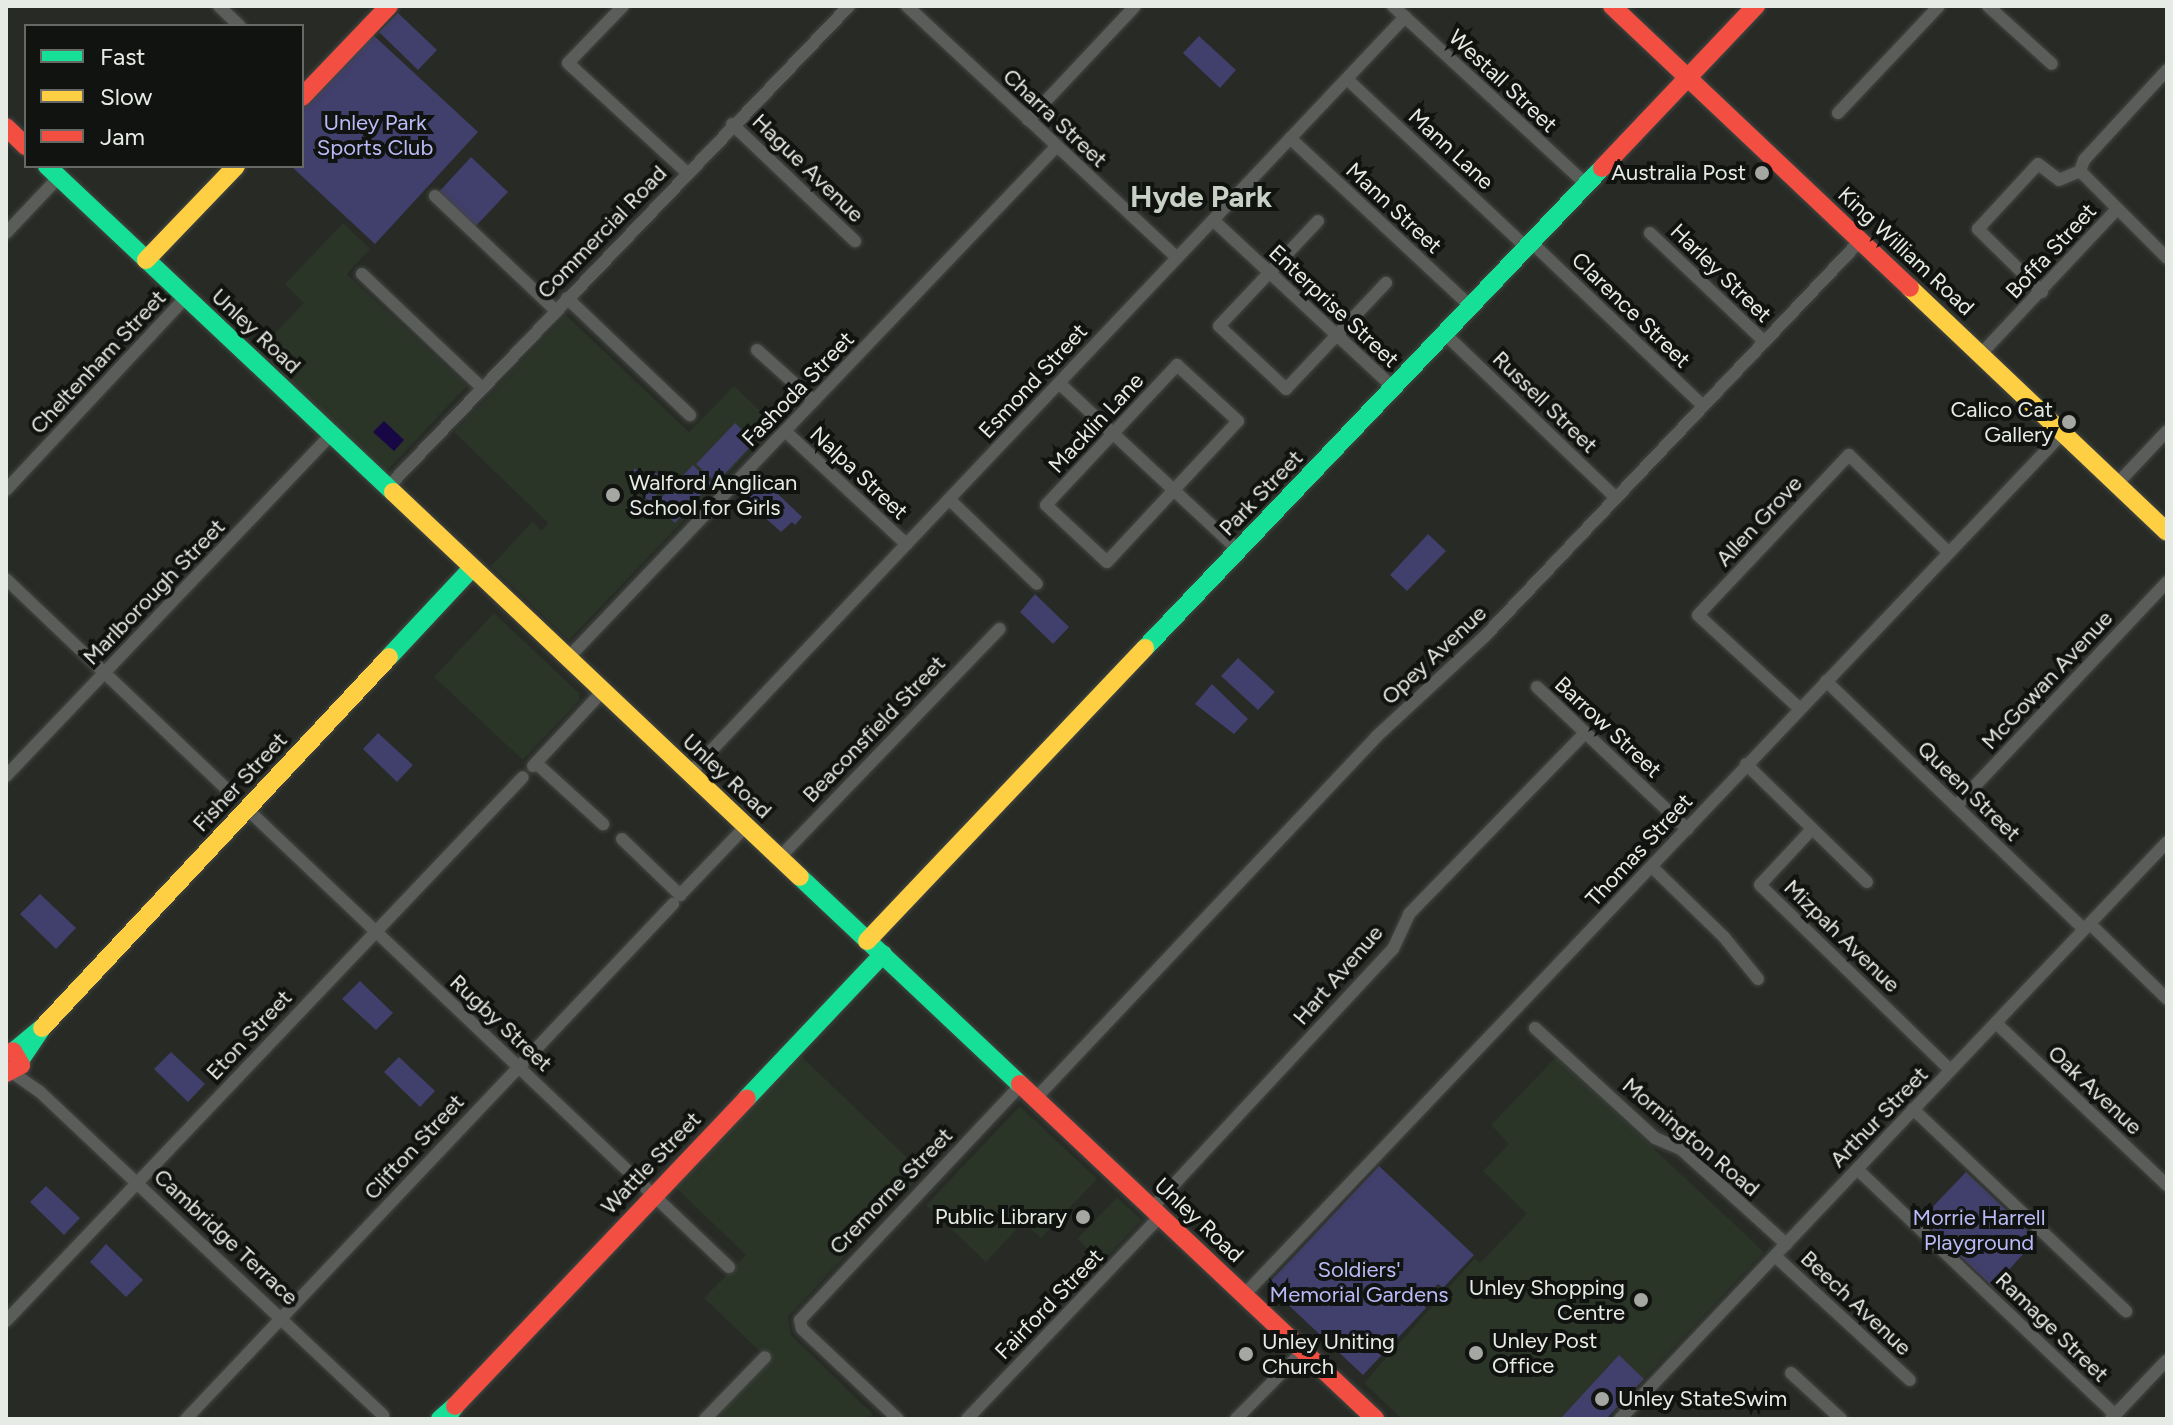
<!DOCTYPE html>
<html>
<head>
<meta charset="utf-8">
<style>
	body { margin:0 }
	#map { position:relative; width:2173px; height:1425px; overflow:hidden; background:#272a25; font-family:Figtree,sans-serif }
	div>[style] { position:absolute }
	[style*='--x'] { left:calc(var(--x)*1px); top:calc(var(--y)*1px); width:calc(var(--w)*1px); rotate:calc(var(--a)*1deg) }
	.built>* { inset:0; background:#2a3427 }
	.green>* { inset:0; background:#413f6b }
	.water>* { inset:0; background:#180745 }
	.roads { filter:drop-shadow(0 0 2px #434642) drop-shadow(0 0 2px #434642) }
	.street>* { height:12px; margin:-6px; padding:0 6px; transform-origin:6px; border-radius:6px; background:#5a5d59 }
	.fast>* { height:18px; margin:-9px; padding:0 9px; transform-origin:9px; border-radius:9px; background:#16e098 }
	.slow>* { height:18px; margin:-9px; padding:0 9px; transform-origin:9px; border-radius:9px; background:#ffcf43 }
	.jam>* { height:18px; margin:-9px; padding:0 9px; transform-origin:9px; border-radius:9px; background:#f24e42 }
	.dots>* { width:22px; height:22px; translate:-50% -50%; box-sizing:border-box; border:4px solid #111310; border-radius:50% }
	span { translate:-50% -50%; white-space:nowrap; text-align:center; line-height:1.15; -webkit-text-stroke:8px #111310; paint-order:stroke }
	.street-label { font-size:22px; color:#e7ebe5 }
	.park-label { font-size:22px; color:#bbbaf8 }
	.poi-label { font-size:22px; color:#e7ebe5 }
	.right { translate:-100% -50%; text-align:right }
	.left { translate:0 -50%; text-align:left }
	.district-label { font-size:30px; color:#c9d1c6; font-weight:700 }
	.frame { position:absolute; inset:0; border:8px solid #e7ebe5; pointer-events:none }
	.legend { position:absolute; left:24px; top:24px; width:280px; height:144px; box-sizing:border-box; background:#111310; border:2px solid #676965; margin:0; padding:10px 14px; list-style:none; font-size:24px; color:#e7ebe5 }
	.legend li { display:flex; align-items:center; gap:16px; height:40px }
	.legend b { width:40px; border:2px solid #676965 }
</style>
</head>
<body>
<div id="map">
	<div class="built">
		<div style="clip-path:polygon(343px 223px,370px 249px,347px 274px,467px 386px,384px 474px,255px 354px,304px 303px,285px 284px)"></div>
		<div style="clip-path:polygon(566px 315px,689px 432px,734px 386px,775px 425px,569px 640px,491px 566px,533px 521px,541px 531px,548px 523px,454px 432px)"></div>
		<div style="clip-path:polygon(494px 613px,579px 693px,579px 701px,523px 760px,434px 677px)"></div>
		<div style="clip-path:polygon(800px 1055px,923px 1173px,788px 1317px,791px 1335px,873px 1414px,868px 1419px,713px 1419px,769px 1360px,704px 1298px,746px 1255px,673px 1185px)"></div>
		<div style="clip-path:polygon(1556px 1057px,1764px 1252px,1606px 1419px,1402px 1419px,1364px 1383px,1475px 1258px,1480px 1263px,1527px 1214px,1483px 1171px,1509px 1144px,1491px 1125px)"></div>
		<div style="clip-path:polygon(1020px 1106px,1097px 1179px,1041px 1238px,1023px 1222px,986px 1262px,926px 1205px)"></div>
		<div style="clip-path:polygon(1117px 1197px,1142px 1220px,1102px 1262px,1077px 1239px)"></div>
	</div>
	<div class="green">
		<div style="clip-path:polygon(398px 13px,437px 50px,418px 70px,379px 32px)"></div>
		<div style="clip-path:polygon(371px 33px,478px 132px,375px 244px,291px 166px,302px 166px,302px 107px)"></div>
		<div style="clip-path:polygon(1199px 36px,1236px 70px,1220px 88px,1183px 53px)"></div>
		<div style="clip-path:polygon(471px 157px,508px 192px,475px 227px,438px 193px)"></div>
		<div style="clip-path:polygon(735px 423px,755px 442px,716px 483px,696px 464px)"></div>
		<div style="clip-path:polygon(693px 465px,712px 483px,675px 523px,655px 504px)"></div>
		<div style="clip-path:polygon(635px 468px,641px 474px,657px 473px,668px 483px,650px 502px,627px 480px)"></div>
		<div style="clip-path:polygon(761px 478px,802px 517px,795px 525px,792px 522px,781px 532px,742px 497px)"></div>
		<div style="clip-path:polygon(1428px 534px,1446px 551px,1407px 591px,1390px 575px)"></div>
		<div style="clip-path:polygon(1035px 594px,1069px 627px,1053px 644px,1020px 612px)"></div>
		<div style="clip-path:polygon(1238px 658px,1275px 692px,1258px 710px,1221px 676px)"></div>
		<div style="clip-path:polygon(1212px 684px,1248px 719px,1234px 734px,1195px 704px)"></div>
		<div style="clip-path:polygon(378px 733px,413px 765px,397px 782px,363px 749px)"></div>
		<div style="clip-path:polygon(40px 894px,76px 928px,56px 949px,20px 914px)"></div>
		<div style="clip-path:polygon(360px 981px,393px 1013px,376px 1030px,342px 999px)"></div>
		<div style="clip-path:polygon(171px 1052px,205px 1084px,188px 1102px,154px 1069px)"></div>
		<div style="clip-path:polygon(399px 1057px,435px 1091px,420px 1107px,384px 1072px)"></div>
		<div style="clip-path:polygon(1379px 1166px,1474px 1255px,1443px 1288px,1438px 1284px,1421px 1302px,1426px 1308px,1363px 1375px,1267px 1285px)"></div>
		<div style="clip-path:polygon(1966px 1172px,2037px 1239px,1993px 1287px,1921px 1219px)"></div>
		<div style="clip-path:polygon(46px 1186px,80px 1218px,64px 1235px,30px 1202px)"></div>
		<div style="clip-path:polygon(106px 1244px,143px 1280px,126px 1297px,90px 1262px)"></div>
		<div style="clip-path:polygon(1619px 1355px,1644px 1379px,1606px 1419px,1560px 1419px)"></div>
	</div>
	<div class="water">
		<div style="clip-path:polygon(384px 421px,404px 440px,394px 451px,373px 432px)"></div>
	</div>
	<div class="roads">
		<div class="street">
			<div style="--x:219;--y:6;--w:29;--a:44"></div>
			<div style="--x:623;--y:6;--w:79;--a:134"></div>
			<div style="--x:568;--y:63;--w:161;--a:42.7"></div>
			<div style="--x:907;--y:6;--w:369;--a:43"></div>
			<div style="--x:1393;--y:6;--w:264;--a:42.7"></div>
			<div style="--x:1988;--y:6;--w:86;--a:42.2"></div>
			<div style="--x:2167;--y:70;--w:122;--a:132.7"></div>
			<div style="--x:2084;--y:160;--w:12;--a:110"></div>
			<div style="--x:2080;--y:171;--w:123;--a:45"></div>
			<div style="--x:1347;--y:79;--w:247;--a:43.2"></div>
			<div style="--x:1838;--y:113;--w:147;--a:-46.7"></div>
			<div style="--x:1028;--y:120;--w:156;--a:-46.8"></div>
			<div style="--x:732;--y:124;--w:170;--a:43.6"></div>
			<div style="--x:1290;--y:138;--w:248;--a:43"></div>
			<div style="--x:435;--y:196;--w:166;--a:43.5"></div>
			<div style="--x:1213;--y:220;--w:247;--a:42.9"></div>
			<div style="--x:1318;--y:221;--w:144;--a:133.3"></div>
			<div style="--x:1219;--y:326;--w:92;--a:43.2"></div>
			<div style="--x:1286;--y:389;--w:146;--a:-46.7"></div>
			<div style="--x:6;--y:233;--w:77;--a:-46.6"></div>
			<div style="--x:1650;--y:233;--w:158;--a:43.5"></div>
			<div style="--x:1532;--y:243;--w:236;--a:43.6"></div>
			<div style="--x:362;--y:274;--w:166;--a:43.5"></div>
			<div style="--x:2042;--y:292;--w:90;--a:-135.5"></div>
			<div style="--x:1978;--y:229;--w:88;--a:-47.3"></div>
			<div style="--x:2038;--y:164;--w:26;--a:37"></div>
			<div style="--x:2059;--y:180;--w:23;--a:-23"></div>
			<div style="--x:567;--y:298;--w:170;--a:43.6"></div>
			<div style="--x:1445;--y:334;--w:237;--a:43.8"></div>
			<div style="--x:757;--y:350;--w:76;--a:41.8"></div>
			<div style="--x:1980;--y:355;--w:200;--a:-46.8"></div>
			<div style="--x:1177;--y:365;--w:83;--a:42.6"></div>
			<div style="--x:1238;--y:421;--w:192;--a:132.9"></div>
			<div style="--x:1107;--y:562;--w:83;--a:-136.9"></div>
			<div style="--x:1046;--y:505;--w:192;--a:-46.9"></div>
			<div style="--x:1059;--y:383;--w:246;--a:43"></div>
			<div style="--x:785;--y:431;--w:166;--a:43"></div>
			<div style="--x:2117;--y:484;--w:73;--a:-46.7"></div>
			<div style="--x:387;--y:488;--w:668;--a:-46.21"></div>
			<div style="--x:6;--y:490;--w:264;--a:-47"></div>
			<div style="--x:949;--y:499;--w:122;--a:44"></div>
			<div style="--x:6;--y:579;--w:312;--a:43.6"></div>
			<div style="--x:568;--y:658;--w:707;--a:-46.32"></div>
			<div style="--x:1826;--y:681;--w:358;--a:43.9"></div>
			<div style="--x:1537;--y:687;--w:207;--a:43.4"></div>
			<div style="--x:1799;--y:708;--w:137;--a:-137.4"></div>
			<div style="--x:1698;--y:615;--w:220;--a:-46.7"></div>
			<div style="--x:1849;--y:455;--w:139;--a:44.4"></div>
			<div style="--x:536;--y:763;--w:91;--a:42.3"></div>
			<div style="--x:1746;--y:764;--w:169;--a:44.3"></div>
			<div style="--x:533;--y:766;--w:103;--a:-47"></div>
			<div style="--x:690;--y:773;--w:1041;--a:-46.6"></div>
			<div style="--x:6;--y:776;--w:471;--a:-46.4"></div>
			<div style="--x:1956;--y:806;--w:308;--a:-46.7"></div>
			<div style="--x:247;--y:809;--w:665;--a:43.54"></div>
			<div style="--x:1812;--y:829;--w:76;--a:132.9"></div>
			<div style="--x:1760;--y:885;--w:265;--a:44.2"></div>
			<div style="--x:622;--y:839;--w:81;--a:44"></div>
			<div style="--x:680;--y:895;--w:95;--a:-46.3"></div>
			<div style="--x:779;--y:858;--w:318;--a:-46.1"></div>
			<div style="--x:1652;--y:867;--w:100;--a:44.2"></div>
			<div style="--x:1724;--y:937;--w:54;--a:51"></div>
			<div style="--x:2090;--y:924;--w:107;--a:44.2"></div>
			<div style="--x:1996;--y:1023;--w:236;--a:43.5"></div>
			<div style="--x:1535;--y:1028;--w:163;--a:42.5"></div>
			<div style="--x:1655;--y:1138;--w:28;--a:23"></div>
			<div style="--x:1681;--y:1149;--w:142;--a:42.1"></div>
			<div style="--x:13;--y:1073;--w:32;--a:35"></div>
			<div style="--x:39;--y:1091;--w:473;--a:43.3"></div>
			<div style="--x:1036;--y:1098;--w:497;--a:-46.7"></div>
			<div style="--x:1377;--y:736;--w:146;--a:-42.8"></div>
			<div style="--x:1484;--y:637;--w:546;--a:-46.48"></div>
			<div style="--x:1913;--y:1109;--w:294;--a:43.5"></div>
			<div style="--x:1857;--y:1169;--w:356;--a:43.6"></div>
			<div style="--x:1152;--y:1208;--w:354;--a:-47.1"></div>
			<div style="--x:1393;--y:949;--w:38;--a:-65"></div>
			<div style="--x:1409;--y:914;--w:252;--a:-45.8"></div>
			<div style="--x:1775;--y:1256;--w:183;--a:42.6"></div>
			<div style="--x:1244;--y:1295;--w:1189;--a:-46.47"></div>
			<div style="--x:6;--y:1321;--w:750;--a:-46.46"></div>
			<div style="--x:1791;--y:1373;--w:68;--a:42.6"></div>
			<div style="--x:186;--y:1419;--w:709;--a:-46.6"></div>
			<div style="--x:705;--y:1419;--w:86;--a:-45.9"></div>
			<div style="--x:898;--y:1419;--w:132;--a:-136.8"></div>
			<div style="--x:802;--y:1329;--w:9;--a:-103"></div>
			<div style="--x:800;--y:1320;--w:323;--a:-46.8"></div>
			<div style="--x:967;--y:1419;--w:280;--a:-46.4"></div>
			<div style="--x:1236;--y:1419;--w:95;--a:-45.4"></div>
			<div style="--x:1620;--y:1419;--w:795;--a:-46.53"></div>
			<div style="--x:2111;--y:1419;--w:81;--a:-46.5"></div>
		</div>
		<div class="fast">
			<div style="--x:47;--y:166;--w:475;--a:43.3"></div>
			<div style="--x:1145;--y:648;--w:663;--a:-46.41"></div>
			<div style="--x:389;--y:657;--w:122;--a:-47"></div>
			<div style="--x:800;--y:877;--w:302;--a:43.3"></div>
			<div style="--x:13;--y:1052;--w:38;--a:-40"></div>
			<div style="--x:42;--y:1028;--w:37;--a:124"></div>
			<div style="--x:747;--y:1098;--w:198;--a:-46.6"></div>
			<div style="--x:440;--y:1419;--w:20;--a:-41"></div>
			<div style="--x:455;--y:1406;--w:16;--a:125"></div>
		</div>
		<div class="slow">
			<div style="--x:146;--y:260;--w:130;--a:-46.2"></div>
			<div style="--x:1910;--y:288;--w:354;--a:43.5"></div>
			<div style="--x:393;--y:492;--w:560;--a:43.41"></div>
			<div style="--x:867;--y:941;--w:404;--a:-46.5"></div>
			<div style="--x:42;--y:1028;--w:508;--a:-46.91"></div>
		</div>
		<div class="jam">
			<div style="--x:1612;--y:6;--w:410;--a:43.4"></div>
			<div style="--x:302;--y:97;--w:126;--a:-46.3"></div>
			<div style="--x:6;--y:127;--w:28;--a:44"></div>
			<div style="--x:1602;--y:168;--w:224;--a:-46.5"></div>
			<div style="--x:6;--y:1073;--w:17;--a:-28"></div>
			<div style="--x:21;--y:1065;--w:16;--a:-120"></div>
			<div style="--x:1020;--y:1084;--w:488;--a:43.3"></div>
			<div style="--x:455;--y:1406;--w:424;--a:-46.5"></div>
		</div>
	</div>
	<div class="dots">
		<div style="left:1762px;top:173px;background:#a4a7a2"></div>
		<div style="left:2069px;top:422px;background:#a4a7a2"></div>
		<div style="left:613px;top:495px;background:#a4a7a2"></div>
		<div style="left:1083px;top:1217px;background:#a4a7a2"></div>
		<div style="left:1641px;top:1300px;background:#a4a7a2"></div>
		<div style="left:1476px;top:1353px;background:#a4a7a2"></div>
		<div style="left:1246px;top:1354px;background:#a4a7a2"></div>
		<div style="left:1602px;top:1399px;background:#a4a7a2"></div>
	</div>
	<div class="street-label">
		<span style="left:1503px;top:81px;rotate:43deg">Westall Street</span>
		<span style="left:1055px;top:118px;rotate:43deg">Charra Street</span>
		<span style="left:1451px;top:149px;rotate:43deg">Mann Lane</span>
		<span style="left:808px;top:168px;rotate:44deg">Hague Avenue</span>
		<span style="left:1394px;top:208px;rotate:43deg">Mann Street</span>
		<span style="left:602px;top:232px;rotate:-46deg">Commercial Road</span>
		<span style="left:1906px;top:251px;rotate:43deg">King William Road</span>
		<span style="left:2051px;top:251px;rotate:-47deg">Boffa Street</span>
		<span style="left:1721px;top:273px;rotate:44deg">Harley Street</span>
		<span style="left:1334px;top:306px;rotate:43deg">Enterprise Street</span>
		<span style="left:1631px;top:310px;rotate:44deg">Clarence Street</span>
		<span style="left:256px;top:331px;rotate:43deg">Unley Road</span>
		<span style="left:98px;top:362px;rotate:-47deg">Cheltenham Street</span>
		<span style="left:1033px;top:381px;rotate:-47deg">Esmond Street</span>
		<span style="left:798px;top:389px;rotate:-46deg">Fashoda Street</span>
		<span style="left:1545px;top:402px;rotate:44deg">Russell Street</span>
		<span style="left:1096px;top:423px;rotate:-47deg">Macklin Lane</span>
		<span style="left:859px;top:473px;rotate:43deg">Nalpa Street</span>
		<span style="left:1261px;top:493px;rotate:-46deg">Park Street</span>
		<span style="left:1759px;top:521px;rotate:-47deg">Allen Grove</span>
		<span style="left:154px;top:592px;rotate:-46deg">Marlborough Street</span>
		<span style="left:1434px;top:655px;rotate:-43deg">Opey Avenue</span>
		<span style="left:2047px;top:680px;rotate:-47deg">McGowan Avenue</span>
		<span style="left:1608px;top:727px;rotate:43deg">Barrow Street</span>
		<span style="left:874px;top:729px;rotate:-46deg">Beaconsfield Street</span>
		<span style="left:727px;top:776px;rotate:43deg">Unley Road</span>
		<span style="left:240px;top:782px;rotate:-47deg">Fisher Street</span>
		<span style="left:1969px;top:791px;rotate:44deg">Queen Street</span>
		<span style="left:1639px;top:850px;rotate:-47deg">Thomas Street</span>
		<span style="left:1842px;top:936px;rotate:44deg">Mizpah Avenue</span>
		<span style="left:1338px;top:975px;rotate:-49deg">Hart Avenue</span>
		<span style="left:501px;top:1023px;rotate:43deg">Rugby Street</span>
		<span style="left:249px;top:1035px;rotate:-47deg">Eton Street</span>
		<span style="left:2095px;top:1090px;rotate:43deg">Oak Avenue</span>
		<span style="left:1879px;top:1117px;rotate:-46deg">Arthur Street</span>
		<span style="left:1691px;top:1137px;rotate:40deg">Mornington Road</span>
		<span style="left:414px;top:1147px;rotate:-47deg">Clifton Street</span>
		<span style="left:651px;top:1163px;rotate:-46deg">Wattle Street</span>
		<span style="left:891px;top:1191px;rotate:-46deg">Cremorne Street</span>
		<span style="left:1199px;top:1220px;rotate:43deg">Unley Road</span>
		<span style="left:226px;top:1237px;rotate:43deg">Cambridge Terrace</span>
		<span style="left:1856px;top:1303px;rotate:43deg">Beech Avenue</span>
		<span style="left:1049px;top:1304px;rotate:-46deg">Fairford Street</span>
		<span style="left:2052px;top:1327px;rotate:44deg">Ramage Street</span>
	</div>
	<div class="park-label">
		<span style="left:375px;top:135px">Unley Park<br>Sports Club</span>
		<span style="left:1979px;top:1230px">Morrie Harrell<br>Playground</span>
		<span style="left:1359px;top:1282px">Soldiers'<br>Memorial Gardens</span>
	</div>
	<div class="poi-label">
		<span class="right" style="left:1746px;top:173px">Australia Post</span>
		<span class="right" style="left:2053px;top:422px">Calico Cat<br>Gallery</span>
		<span class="left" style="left:629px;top:495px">Walford Anglican<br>School for Girls</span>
		<span class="right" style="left:1067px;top:1217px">Public Library</span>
		<span class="right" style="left:1625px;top:1300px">Unley Shopping<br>Centre</span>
		<span class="left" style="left:1492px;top:1353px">Unley Post<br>Office</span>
		<span class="left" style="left:1262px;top:1354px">Unley Uniting<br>Church</span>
		<span class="left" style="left:1618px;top:1399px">Unley StateSwim</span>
	</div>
	<div class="district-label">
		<span style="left:1201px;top:197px">Hyde Park</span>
	</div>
	<div class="frame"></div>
	<ul class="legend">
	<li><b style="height:10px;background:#16e098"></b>Fast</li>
	<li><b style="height:10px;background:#ffcf43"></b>Slow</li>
	<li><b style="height:10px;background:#f24e42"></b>Jam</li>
	</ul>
</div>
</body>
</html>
